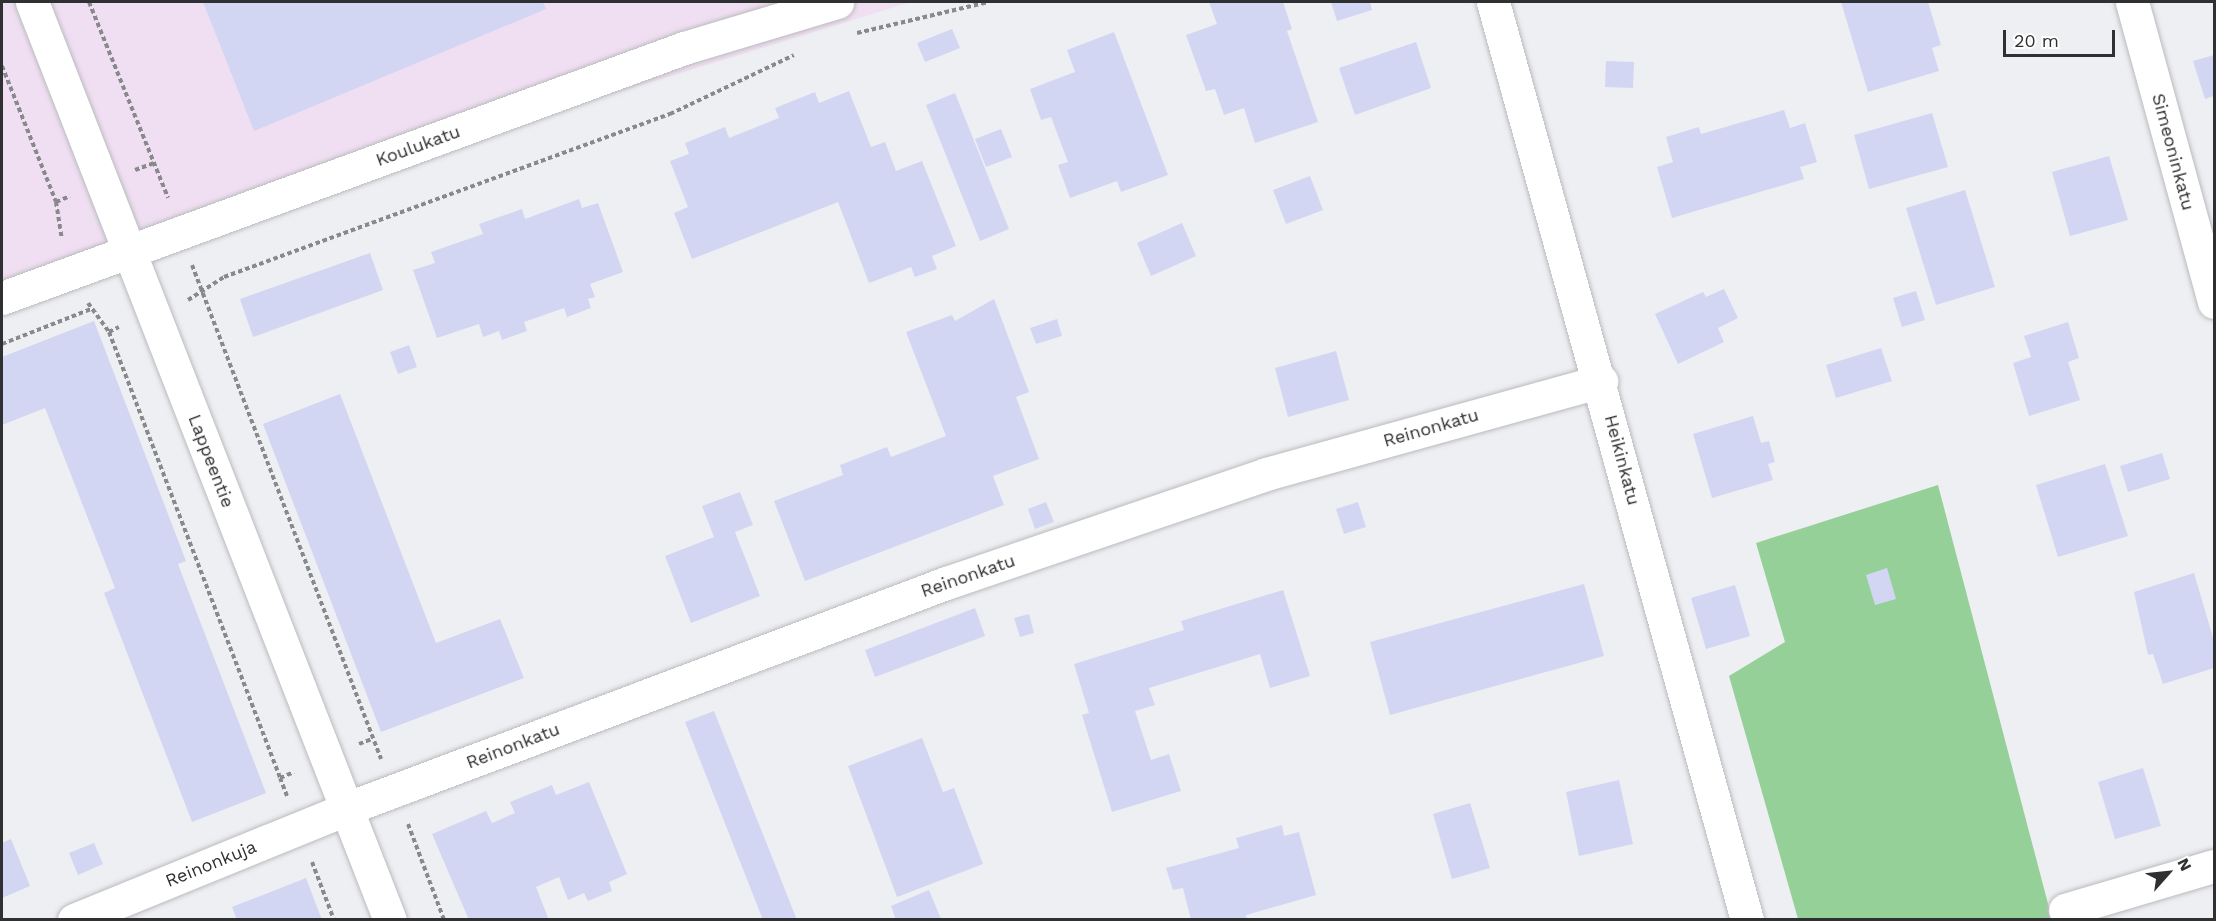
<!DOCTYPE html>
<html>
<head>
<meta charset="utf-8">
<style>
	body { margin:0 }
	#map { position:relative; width:2216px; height:921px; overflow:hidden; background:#eeeff2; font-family:"Work Sans",sans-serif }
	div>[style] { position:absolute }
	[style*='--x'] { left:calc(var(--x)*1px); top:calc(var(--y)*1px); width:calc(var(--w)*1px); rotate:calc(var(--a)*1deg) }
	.commercial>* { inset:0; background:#f0dff2 }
	.forest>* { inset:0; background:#95d099 }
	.building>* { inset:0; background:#d3d6f2 }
	.path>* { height:4px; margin-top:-2px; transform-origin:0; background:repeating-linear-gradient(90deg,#88898b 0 4.5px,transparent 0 7.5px) }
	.roads { filter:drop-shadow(0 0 2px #babbbe) drop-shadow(0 0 2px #babbbe) }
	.minor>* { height:33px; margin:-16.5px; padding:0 16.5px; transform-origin:16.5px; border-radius:16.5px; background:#fff }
	.tertiary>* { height:33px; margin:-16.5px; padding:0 16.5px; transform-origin:16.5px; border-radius:16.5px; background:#fff }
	span { translate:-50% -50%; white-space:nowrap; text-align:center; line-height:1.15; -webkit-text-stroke:6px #fff; paint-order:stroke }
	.street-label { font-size:18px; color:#2f3031 }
	.frame { position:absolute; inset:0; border:3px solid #2f3031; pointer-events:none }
	.north { position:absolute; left:2138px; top:843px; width:60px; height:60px; -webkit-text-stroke:4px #fff; paint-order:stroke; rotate:63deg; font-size:16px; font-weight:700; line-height:24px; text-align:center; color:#2f3031 }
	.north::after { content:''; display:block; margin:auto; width:21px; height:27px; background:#2f3031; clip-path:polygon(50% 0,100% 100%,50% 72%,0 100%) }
	.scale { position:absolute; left:2003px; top:30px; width:112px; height:27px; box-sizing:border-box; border:3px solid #2f3031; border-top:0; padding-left:8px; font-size:18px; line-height:21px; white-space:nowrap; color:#2f3031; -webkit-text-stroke:4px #fff; paint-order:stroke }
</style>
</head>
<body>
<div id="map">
	<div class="commercial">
		<div style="clip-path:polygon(2px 2px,911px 2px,2px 282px)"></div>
	</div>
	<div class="forest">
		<div style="clip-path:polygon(1938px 485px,2052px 919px,1798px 919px,1729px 676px,1785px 642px,1756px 543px)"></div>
	</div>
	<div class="building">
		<div style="clip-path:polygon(203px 2px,543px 2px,546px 9px,254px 131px)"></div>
		<div style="clip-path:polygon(1209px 2px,1283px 2px,1292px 29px,1287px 31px,1318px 122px,1255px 143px,1244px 108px,1224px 115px,1215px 89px,1206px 91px,1186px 35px,1217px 24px)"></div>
		<div style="clip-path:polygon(1331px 2px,1370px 2px,1372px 10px,1337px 21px)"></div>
		<div style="clip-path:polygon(1841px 2px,1928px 2px,1941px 45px,1932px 48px,1939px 71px,1868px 92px)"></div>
		<div style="clip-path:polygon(952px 29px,960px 48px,925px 62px,917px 43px)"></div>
		<div style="clip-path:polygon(1114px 32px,1168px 175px,1121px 192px,1117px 181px,1070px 198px,1058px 165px,1068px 162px,1051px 117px,1041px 120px,1030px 89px,1075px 72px,1067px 50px)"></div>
		<div style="clip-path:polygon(1416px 42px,1431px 88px,1355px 115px,1339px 68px)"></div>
		<div style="clip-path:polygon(2214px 55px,2214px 96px,2205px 99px,2193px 61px)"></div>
		<div style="clip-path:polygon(1606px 61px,1634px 62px,1633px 88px,1605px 87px)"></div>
		<div style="clip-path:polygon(849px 91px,871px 147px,885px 142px,896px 171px,922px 161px,956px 246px,932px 256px,937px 269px,915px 277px,911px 267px,869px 283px,838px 202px,692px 259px,674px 213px,688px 207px,670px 161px,689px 154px,685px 143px,725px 127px,729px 138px,779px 118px,775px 108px,815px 92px,819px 103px)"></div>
		<div style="clip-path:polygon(955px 93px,1009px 229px,980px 241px,926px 105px)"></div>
		<div style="clip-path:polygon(1784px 110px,1790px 128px,1805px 123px,1817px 162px,1800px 167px,1804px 179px,1672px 218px,1657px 167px,1673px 162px,1666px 137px,1699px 127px,1701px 134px)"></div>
		<div style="clip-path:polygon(1932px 113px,1948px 167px,1869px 189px,1854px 135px)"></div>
		<div style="clip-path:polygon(1001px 129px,1012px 157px,986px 167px,975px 139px)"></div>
		<div style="clip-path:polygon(2109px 156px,2128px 220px,2070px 236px,2052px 172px)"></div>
		<div style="clip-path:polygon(1310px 176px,1323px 210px,1286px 224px,1273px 190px)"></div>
		<div style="clip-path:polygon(1965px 190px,1995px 287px,1936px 305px,1906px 208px)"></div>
		<div style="clip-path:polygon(579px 199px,582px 208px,598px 203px,623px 272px,590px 284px,595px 297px,588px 299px,591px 308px,567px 317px,564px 308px,524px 322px,527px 331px,502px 340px,499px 331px,483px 337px,479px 324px,437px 338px,413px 270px,435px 263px,431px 252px,483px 234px,479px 224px,522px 209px,525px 219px)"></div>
		<div style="clip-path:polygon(1182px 223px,1196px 256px,1151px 276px,1137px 243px)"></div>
		<div style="clip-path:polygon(370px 253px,383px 290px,253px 337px,240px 299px)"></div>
		<div style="clip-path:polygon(1724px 289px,1738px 318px,1718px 328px,1724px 342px,1678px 364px,1655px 314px,1703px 292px,1706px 297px)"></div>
		<div style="clip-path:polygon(1916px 291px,1925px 320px,1902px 327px,1893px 298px)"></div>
		<div style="clip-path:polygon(994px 299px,1029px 392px,1016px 397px,1039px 459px,993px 476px,1004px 505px,805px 581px,774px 501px,843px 475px,840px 465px,887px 447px,891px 457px,946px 436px,906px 332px,952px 315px,955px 321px)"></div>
		<div style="clip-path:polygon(1057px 319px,1062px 336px,1036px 344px,1030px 328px)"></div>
		<div style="clip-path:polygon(94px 321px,186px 561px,178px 564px,266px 793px,192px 822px,104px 593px,115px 588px,45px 408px,2px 425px,2px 357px)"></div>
		<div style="clip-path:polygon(2068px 322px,2079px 358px,2068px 362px,2080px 400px,2029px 416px,2013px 363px,2031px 357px,2024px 336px)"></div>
		<div style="clip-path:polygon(409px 345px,417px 367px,398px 374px,390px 352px)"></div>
		<div style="clip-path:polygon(1881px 348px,1892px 381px,1836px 398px,1826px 365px)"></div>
		<div style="clip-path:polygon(1336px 351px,1349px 400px,1288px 417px,1275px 368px)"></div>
		<div style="clip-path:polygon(340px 394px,436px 643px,500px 619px,524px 678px,381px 732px,263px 424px)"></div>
		<div style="clip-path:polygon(1753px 416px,1761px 443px,1769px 441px,1775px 462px,1768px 464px,1773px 480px,1712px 498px,1693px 434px)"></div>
		<div style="clip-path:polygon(2162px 453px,2170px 479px,2128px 492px,2120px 466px)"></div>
		<div style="clip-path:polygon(2105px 464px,2128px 536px,2058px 557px,2036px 485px)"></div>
		<div style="clip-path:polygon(740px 492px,753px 525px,735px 532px,760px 596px,691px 623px,665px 556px,714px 537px,702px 506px)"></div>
		<div style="clip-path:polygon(1046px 502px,1054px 522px,1035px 529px,1028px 509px)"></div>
		<div style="clip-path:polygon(1358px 502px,1366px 527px,1344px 534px,1336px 509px)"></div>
		<div style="clip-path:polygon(1887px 568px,1896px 599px,1875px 605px,1866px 575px)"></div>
		<div style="clip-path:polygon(2194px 573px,2214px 641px,2214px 668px,2163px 684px,2153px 654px,2148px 655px,2134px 592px)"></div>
		<div style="clip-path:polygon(1584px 584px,1604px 656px,1390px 715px,1370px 642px)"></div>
		<div style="clip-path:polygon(1735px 585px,1750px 636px,1706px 649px,1691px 598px)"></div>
		<div style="clip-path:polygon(1283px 590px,1310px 676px,1270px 688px,1260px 654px,1149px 688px,1155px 705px,1135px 711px,1151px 760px,1169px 754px,1181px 791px,1112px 812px,1082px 715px,1089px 713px,1074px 664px,1184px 630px,1181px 621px)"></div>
		<div style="clip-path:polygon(975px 608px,985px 636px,875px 677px,865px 650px)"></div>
		<div style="clip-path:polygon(1029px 614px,1034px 633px,1020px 637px,1014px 618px)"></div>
		<div style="clip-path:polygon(714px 711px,797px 920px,763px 920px,685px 722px)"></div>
		<div style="clip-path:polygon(922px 738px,943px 792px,954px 788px,983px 864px,897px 897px,848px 766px)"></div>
		<div style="clip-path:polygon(2143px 768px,2161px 826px,2115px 839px,2098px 782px)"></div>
		<div style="clip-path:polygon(1619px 780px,1633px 844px,1579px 856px,1566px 792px)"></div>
		<div style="clip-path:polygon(589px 782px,627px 874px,609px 882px,612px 891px,588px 901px,584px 893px,568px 900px,559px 877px,536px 887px,549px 920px,469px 920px,432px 834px,486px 811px,492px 823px,515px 813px,510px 802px,552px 785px,556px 795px)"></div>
		<div style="clip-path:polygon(1470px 803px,1490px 868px,1452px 879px,1433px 814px)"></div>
		<div style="clip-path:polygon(1282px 825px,1284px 836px,1299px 832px,1316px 895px,1246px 915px,1247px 920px,1191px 920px,1183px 888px,1173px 890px,1166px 868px,1239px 848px,1236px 838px)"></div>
		<div style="clip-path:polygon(11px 839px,30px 886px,2px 898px,2px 843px)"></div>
		<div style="clip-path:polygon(94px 843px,103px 864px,78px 875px,69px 853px)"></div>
		<div style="clip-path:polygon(306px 878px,322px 920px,237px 920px,232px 907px)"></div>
		<div style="clip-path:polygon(929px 890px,941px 919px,896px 920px,891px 906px)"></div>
	</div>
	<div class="path">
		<div style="--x:89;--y:2;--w:211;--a:68"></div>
		<div style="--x:857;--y:33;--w:135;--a:-13.3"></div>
		<div style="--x:2;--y:66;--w:146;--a:68.3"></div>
		<div style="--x:56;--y:202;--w:36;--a:81"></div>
		<div style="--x:135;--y:170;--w:20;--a:-20"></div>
		<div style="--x:56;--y:202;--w:15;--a:-23"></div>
		<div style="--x:192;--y:265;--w:529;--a:69.06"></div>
		<div style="--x:188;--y:300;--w:43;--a:-32.6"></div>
		<div style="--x:224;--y:277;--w:475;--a:-20.1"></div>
		<div style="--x:670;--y:114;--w:137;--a:-25.4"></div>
		<div style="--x:88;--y:303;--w:36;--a:54"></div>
		<div style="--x:109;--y:332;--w:478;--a:69"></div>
		<div style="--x:109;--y:332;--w:11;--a:-27"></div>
		<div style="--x:2;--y:344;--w:96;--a:-21.5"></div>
		<div style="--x:359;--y:744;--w:14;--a:-21"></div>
		<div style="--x:287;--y:796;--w:19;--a:-111"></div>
		<div style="--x:280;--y:778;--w:15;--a:-23"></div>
		<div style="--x:408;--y:824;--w:103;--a:69.4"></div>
		<div style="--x:312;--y:862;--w:62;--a:69.2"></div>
	</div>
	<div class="roads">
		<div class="minor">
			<div style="--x:32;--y:2;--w:985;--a:68.7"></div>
			<div style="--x:1493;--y:2;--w:952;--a:74.53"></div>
			<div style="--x:2132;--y:2;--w:311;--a:74.7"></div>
			<div style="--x:2065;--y:910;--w:155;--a:-16.5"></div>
			<div style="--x:74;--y:920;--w:296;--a:-22.2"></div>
			<div style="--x:348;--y:808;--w:639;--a:-20.62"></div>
			<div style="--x:946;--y:583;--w:338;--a:-18.8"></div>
			<div style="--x:1266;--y:474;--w:348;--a:-15.5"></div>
		</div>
		<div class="tertiary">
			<div style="--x:2;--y:298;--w:726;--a:-20.13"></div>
			<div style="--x:684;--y:48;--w:160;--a:-16.7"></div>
		</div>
	</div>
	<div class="street-label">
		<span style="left:418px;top:146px;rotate:-20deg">Koulukatu</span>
		<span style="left:2173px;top:152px;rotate:75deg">Simeoninkatu</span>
		<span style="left:1431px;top:428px;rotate:-16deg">Reinonkatu</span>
		<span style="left:1622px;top:460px;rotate:75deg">Heikinkatu</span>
		<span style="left:211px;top:461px;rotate:69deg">Lappeentie</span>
		<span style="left:968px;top:576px;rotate:-19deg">Reinonkatu</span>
		<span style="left:513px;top:746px;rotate:-21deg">Reinonkatu</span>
		<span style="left:211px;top:864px;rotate:-22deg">Reinonkuja</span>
	</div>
	<div class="frame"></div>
	<div class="north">N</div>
	<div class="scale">20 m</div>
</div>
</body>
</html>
